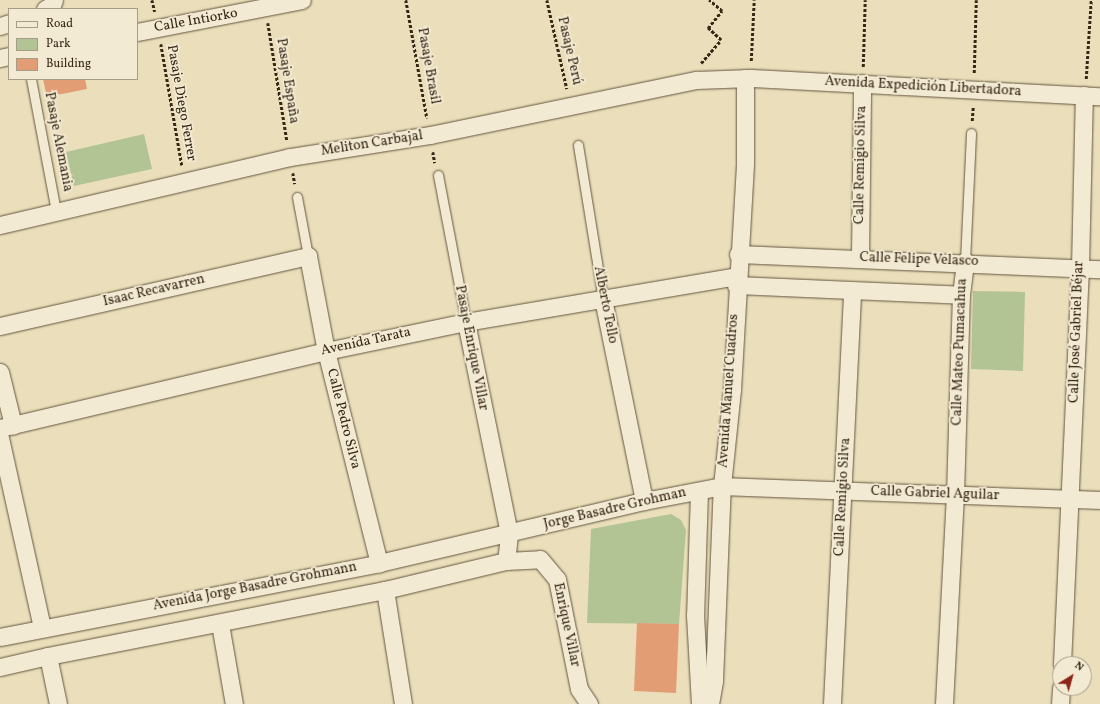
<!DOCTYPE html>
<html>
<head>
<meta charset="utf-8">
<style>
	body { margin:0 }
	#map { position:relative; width:1100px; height:704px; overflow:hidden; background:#ebdfbb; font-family:Vollkorn,serif }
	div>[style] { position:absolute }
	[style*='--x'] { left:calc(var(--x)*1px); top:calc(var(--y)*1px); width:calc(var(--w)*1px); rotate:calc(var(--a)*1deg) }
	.green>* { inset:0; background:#b2c394 }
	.building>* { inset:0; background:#e39d75 }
	.path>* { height:2.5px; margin-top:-1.25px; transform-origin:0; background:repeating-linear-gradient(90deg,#372716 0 3px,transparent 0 5px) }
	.roads { filter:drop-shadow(0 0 1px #64553f) drop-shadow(0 0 1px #64553f) }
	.service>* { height:9px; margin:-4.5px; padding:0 4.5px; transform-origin:4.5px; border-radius:4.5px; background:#f2ead3 }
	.minor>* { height:17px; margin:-8.5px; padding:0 8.5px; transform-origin:8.5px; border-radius:8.5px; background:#f2ead3 }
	span { translate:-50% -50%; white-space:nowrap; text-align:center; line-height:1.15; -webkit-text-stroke:3.5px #f2ead3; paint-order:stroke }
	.street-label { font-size:14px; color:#372716 }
	.legend { position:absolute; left:8px; top:8px; width:130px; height:72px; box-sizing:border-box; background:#f2ead3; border:1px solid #a79c87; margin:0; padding:5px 7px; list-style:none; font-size:12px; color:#372716 }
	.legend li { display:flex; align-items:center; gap:8px; height:20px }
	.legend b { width:20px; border:1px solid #a79c87 }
	.north { position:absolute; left:1052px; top:656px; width:40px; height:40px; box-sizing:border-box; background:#f2ead3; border:1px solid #a79c87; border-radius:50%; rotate:37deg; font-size:11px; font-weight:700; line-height:16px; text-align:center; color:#372716 }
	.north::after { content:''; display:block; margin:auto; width:14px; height:18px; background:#8f2418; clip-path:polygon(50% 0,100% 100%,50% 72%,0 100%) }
</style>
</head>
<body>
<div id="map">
	<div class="green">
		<div style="clip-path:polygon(144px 134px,152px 169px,74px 186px,66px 152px)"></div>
		<div style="clip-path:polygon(973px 291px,1025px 292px,1023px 371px,971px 369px)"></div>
		<div style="clip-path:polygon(671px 514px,681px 520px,686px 530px,679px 624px,587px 623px,591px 529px)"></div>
	</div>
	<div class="building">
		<div style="clip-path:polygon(43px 79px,85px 79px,87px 89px,47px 97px)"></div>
		<div style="clip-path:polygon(637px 623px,679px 624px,676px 693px,634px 691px)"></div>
	</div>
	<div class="path">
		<div style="--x:152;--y:0;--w:12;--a:76"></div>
		<div style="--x:406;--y:0;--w:120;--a:79.9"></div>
		<div style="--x:547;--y:0;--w:91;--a:77.3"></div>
		<div style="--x:268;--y:23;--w:119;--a:80.8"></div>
		<div style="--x:161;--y:44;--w:123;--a:80.2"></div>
		<div style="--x:751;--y:61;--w:61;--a:-87.2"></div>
		<div style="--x:701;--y:63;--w:30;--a:-49"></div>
		<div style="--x:721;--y:40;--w:18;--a:-137"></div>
		<div style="--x:708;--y:28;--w:22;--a:-51"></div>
		<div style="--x:722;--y:11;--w:17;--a:-140"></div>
		<div style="--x:863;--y:67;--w:67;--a:-88.3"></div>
		<div style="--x:974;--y:73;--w:73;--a:-88.4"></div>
		<div style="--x:1086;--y:79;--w:79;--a:-86.4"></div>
		<div style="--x:972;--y:121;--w:15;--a:-86"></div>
		<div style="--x:433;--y:152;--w:11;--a:80"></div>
		<div style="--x:293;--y:173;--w:11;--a:80"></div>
	</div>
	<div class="roads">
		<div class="service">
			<div style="--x:31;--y:79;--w:134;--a:79.3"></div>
			<div style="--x:578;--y:145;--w:156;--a:80.8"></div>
			<div style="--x:438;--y:175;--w:150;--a:79.2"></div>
			<div style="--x:297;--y:197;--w:60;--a:79.4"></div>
			<div style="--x:965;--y:261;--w:128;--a:-87.3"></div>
		</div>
		<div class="minor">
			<div style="--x:45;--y:9;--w:8;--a:-30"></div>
			<div style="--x:52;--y:5;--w:5;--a:-68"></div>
			<div style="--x:0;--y:26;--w:9;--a:-18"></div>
			<div style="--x:137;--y:32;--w:168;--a:-11"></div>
			<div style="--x:0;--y:58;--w:9;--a:-13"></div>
			<div style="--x:0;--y:225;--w:298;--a:-13.2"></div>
			<div style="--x:290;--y:157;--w:142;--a:-8.9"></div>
			<div style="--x:430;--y:135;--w:272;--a:-11.7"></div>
			<div style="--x:696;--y:80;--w:55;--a:-2.1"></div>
			<div style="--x:751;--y:78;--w:349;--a:3"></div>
			<div style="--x:738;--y:254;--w:362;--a:2.4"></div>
			<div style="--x:860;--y:258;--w:175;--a:-89.3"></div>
			<div style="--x:736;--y:285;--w:225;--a:2.5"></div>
			<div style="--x:603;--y:299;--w:206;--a:78.5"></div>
			<div style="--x:466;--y:322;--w:216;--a:78.5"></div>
			<div style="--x:509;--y:534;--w:27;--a:96"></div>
			<div style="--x:0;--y:326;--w:316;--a:-12.8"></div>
			<div style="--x:308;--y:256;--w:97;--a:79.3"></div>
			<div style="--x:326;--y:351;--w:219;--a:76"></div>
			<div style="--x:0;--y:372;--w:55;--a:76.2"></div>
			<div style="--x:0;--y:428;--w:335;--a:-13.3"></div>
			<div style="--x:326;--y:351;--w:143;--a:-11.7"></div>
			<div style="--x:466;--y:322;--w:275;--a:-9.6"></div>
			<div style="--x:0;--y:438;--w:195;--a:77.5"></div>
			<div style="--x:699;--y:491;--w:124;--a:91.8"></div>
			<div style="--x:695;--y:615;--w:89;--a:86.8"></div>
			<div style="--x:385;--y:590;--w:115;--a:81"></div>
			<div style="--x:220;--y:624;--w:81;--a:80.1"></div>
			<div style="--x:0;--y:637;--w:386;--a:-11"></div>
			<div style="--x:379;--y:563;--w:272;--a:-13.2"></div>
			<div style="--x:644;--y:501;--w:79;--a:-10.9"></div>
			<div style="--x:722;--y:486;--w:378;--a:2.1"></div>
			<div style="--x:48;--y:656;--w:49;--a:78.2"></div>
			<div style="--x:1062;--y:664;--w:397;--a:-87.4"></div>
			<div style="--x:1080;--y:267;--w:172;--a:-88.7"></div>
			<div style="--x:0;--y:667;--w:49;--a:-12.9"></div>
			<div style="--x:48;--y:656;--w:343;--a:-11.1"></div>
			<div style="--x:385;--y:590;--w:124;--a:-13.5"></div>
			<div style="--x:506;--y:561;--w:34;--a:-3"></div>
			<div style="--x:540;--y:559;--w:26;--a:50"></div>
			<div style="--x:557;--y:579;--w:112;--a:78.7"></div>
			<div style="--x:579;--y:689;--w:18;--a:56"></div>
			<div style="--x:710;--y:704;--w:23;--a:-80"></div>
			<div style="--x:714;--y:681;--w:195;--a:-87.7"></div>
			<div style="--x:722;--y:486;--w:97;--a:-84.1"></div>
			<div style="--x:732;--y:390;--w:227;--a:-86.7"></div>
			<div style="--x:745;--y:163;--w:85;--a:-90"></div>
			<div style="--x:832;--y:704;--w:414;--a:-87.2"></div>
			<div style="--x:944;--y:704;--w:209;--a:-87"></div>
			<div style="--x:955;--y:495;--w:200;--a:-88.3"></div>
			<div style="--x:961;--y:295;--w:34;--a:-83"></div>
			<div style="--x:1060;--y:704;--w:16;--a:-86"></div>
		</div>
	</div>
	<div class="street-label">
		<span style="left:196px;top:21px;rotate:-10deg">Calle Intiorko</span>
		<span style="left:569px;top:51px;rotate:77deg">Pasaje Perú</span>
		<span style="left:428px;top:66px;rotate:80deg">Pasaje Brasil</span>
		<span style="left:287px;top:81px;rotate:81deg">Pasaje España</span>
		<span style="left:923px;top:87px;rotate:3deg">Avenida Expedición Libertadora</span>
		<span style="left:181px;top:103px;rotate:80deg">Pasaje Diego Ferrer</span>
		<span style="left:58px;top:142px;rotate:79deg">Pasaje Alemania</span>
		<span style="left:372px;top:144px;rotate:-9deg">Meliton Carbajal</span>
		<span style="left:861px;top:165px;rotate:-89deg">Calle Remigio Silva</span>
		<span style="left:919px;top:260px;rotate:2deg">Calle Felipe Velasco</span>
		<span style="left:154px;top:291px;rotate:-13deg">Isaac Recavarren</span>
		<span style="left:605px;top:305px;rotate:79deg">Alberto Tello</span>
		<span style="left:1077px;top:332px;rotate:-88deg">Calle José Gabriel Béjar</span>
		<span style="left:366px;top:342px;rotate:-12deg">Avenida Tarata</span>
		<span style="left:471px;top:348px;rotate:79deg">Pasaje Enrique Villar</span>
		<span style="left:960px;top:352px;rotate:-88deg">Calle Mateo Pumacahua</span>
		<span style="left:729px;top:391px;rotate:-86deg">Avenida Manuel Cuadros</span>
		<span style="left:343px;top:419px;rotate:76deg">Calle Pedro Silva</span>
		<span style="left:935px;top:494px;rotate:2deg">Calle Gabriel Aguilar</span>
		<span style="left:843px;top:497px;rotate:-87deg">Calle Remigio Silva</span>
		<span style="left:615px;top:509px;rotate:-13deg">Jorge Basadre Grohman</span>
		<span style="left:255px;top:587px;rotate:-11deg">Avenida Jorge Basadre Grohmann</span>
		<span style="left:566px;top:625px;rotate:78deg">Enrique Villar</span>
	</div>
	<ul class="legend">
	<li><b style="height:5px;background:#f2ead3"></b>Road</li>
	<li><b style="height:11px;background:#b2c394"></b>Park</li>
	<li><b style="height:11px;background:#e39d75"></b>Building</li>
	</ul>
	<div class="north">N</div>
</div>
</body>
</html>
